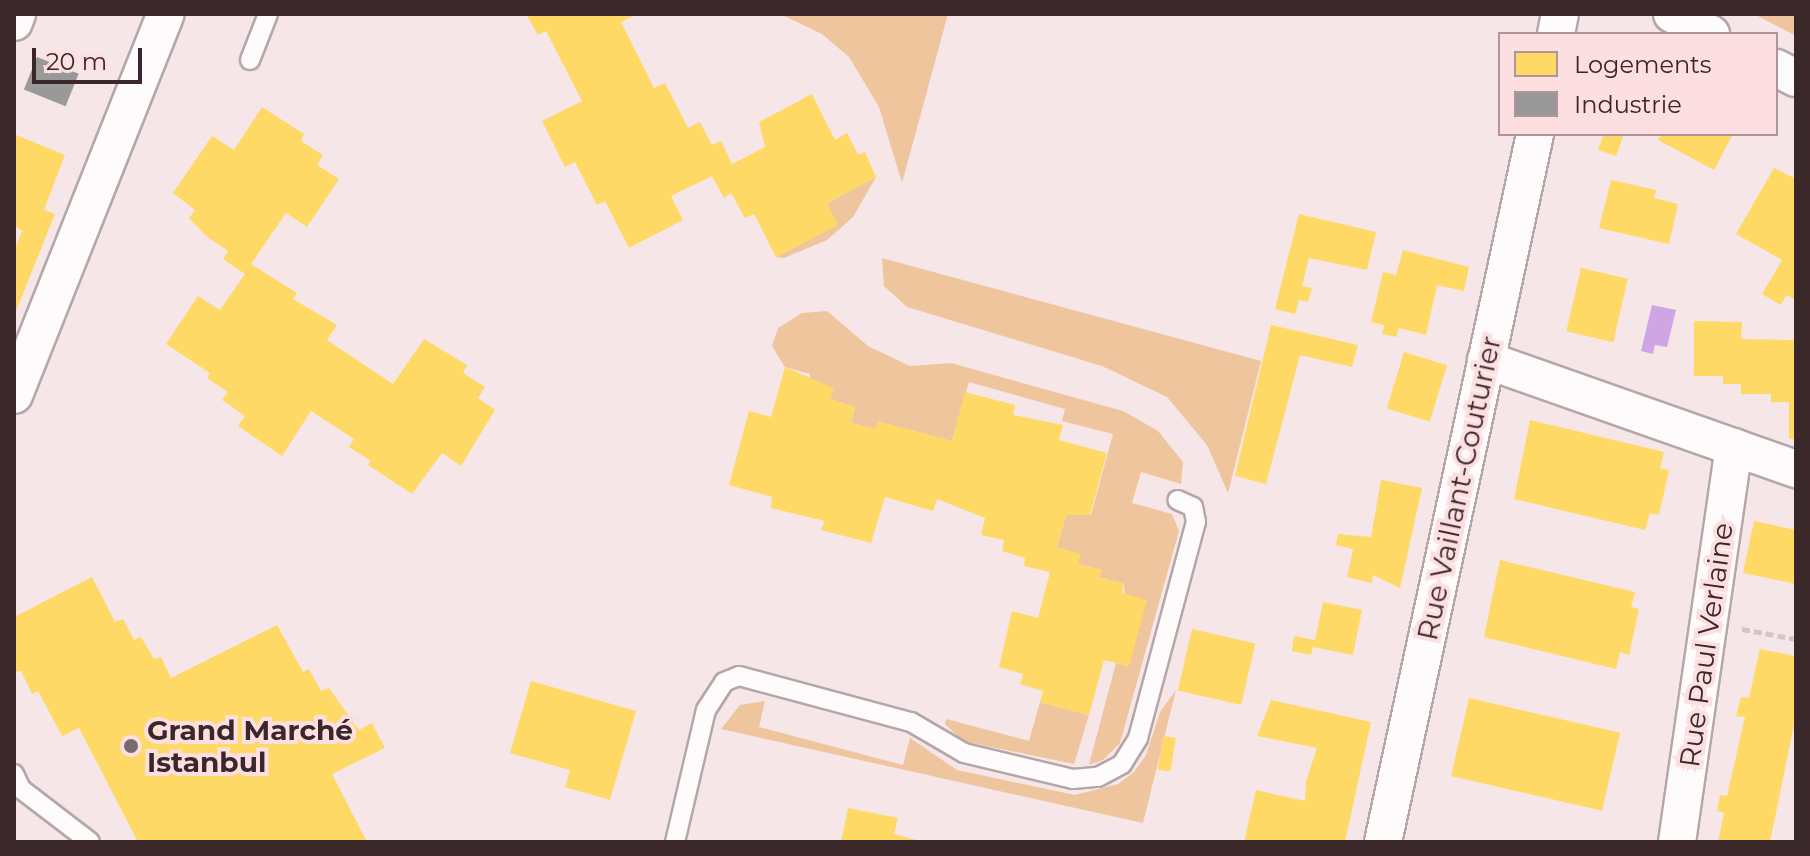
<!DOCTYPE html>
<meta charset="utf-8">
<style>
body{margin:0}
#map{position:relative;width:1810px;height:856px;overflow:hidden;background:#f6e6e8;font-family:Montserrat,sans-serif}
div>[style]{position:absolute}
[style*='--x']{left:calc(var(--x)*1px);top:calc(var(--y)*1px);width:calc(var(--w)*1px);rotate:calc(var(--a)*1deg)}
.green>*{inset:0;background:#eec59d}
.water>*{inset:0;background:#cfa5e4}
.homes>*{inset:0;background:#ffd966;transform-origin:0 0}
.industry>*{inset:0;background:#999;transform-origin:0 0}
.path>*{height:5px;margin-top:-2.5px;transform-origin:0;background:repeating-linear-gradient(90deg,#cfc7c8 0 8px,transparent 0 12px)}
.roads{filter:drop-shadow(2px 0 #b5a6a8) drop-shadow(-2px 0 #b5a6a8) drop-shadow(0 2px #b5a6a8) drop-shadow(0 -2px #b5a6a8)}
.service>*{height:18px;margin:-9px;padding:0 9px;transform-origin:9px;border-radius:9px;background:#fefbfc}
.minor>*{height:36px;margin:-18px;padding:0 18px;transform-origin:18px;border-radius:18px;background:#fefbfc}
.dots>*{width:22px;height:22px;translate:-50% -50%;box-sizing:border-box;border:4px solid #fddfe2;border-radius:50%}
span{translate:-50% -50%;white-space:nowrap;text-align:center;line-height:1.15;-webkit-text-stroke:8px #fddfe2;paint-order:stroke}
.street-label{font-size:28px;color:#392729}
.poi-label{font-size:28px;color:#392729;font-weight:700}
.left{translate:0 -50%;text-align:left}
.frame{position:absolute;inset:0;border:16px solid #392729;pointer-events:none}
.legend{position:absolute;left:1498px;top:32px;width:280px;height:104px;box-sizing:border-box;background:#fddfe2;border:2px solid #af9598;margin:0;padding:10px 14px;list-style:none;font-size:24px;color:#392729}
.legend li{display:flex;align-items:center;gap:16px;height:40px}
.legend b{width:40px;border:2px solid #af9598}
.scale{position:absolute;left:32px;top:48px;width:110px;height:36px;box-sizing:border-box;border:4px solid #392729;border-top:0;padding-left:10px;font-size:24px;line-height:28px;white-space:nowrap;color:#392729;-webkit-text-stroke:6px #fddfe2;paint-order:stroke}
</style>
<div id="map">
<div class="green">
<i style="clip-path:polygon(780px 14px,948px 14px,902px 183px,879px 107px,849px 57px,822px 34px)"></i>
<i style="clip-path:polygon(1754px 14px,1796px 14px,1796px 36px)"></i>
<i style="clip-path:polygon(876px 177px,853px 217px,827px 240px,784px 258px,776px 257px,837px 225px,827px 203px)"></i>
<i style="clip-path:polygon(882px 258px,1261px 361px,1228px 493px,1207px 445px,1167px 397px,1102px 366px,907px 307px,884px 286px)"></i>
<i style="clip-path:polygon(827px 311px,868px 346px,910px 366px,951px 363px,1123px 411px,1158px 431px,1183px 462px,1181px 484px,1141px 472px,1132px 503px,1172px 514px,1179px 531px,1120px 743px,1103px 760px,1089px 765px,1116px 663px,1129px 666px,1124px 584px,1099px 577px,1101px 570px,1078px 564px,1057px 547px,1066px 515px,1091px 515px,1113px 434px,1062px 421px,1065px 409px,969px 382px,952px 441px,878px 422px,876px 429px,851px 423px,855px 407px,830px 399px,833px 388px,809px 381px,810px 374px,785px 367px,772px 346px,778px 328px,802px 313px)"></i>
<i style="clip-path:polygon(1176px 690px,1143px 823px,721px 729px,740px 705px,765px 701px,759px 727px,903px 765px,910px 738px,957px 770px,1075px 795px,1118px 784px,1134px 772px,1146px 755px,1160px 712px)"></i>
<i style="clip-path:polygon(1040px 702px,1089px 715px,1074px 764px,962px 741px,945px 724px,946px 719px,1029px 741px)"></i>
</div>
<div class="water">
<i style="clip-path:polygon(1652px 305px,1676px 310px,1667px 347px,1655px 345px,1653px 354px,1641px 351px)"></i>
</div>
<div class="homes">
<i style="clip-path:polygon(526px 14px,637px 14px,621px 22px,654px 88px,665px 83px,688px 128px,700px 122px,712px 145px,721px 141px,732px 164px,765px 147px,759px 122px,812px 94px,835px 140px,847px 133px,858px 155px,865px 152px,876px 177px,827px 203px,838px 225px,776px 257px,754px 214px,745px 218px,731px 193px,724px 198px,712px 176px,671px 196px,683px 220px,629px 248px,605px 201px,597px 205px,575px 162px,565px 167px,542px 121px,582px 101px,546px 31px,538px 35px)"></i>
<i style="clip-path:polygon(262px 107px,304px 134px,301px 141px,323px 155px,317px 165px,339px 179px,307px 227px,286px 213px,251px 264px,297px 293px,293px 299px,337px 325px,327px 340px,393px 384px,424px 339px,467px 365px,463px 373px,485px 387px,478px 398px,495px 410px,461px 466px,442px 453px,412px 494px,368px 465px,371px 461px,349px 447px,354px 439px,311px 411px,282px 456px,238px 426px,245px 416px,222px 400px,228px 392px,207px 378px,210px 373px,166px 344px,198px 296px,220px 310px,245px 274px,223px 259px,228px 251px,206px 236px,189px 218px,195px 210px,173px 193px,212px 136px,234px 150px)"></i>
<i style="clip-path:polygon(14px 134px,65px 155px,44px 210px,55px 214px,14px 316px,14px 252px,22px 231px,14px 225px)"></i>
<i style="clip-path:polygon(1604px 134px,1624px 134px,1616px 156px,1598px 150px)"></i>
<i style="clip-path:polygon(1662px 134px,1733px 134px,1714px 170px,1658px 140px)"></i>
<i style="clip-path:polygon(1774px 168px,1796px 179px,1796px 300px,1786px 295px,1781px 305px,1762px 294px,1782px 260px,1736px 234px)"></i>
<i style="clip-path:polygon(1611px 180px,1656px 190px,1654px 198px,1678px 204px,1669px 244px,1599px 228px)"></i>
<i style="clip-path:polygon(1299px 214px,1376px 232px,1367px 270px,1309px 258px,1302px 286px,1312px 288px,1308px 302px,1299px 300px,1295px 314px,1275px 309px)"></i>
<i style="clip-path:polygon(1403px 250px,1469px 267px,1464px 291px,1437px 285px,1426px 335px,1399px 328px,1396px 337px,1382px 334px,1384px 325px,1371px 322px,1383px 272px,1396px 275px)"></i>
<i style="left:1581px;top:268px;width:48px;height:65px;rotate:13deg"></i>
<i style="clip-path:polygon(1694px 321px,1742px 322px,1741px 339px,1796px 340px,1796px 440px,1789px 438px,1789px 402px,1771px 402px,1771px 394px,1741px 394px,1741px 384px,1723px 384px,1723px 376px,1694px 376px)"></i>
<i style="clip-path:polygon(1271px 325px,1358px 345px,1352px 367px,1300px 355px,1266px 484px,1235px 476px)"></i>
<i style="left:1404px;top:352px;width:45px;height:59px;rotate:17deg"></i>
<i style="clip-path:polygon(785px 367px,834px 388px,830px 399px,855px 407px,851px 423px,876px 429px,878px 421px,952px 441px,965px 392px,1015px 405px,1013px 415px,1063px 425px,1059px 440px,1107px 453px,1090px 515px,1066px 515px,1057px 547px,1081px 554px,1078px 564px,1102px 570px,1099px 577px,1124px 584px,1122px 593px,1147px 600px,1129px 666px,1104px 660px,1089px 715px,1040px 702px,1043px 691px,1020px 684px,1023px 674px,999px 667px,1012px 611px,1038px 618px,1050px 572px,1024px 566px,1025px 558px,1002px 551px,1004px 540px,981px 535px,985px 518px,937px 499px,933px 511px,885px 497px,871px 543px,821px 530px,825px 521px,771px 508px,772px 497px,729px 485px,749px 411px,771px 417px)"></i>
<i style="clip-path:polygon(1530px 420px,1664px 452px,1660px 468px,1669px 470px,1659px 515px,1650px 513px,1645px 530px,1514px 499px)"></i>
<i style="clip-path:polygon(1381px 480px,1422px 488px,1400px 588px,1373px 575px,1372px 583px,1347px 577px,1353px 549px,1336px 545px,1338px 534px,1371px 537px)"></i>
<i style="clip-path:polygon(1754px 521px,1796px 530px,1796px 584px,1743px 573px)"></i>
<i style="clip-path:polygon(1500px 560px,1635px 592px,1631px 607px,1639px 609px,1629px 655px,1620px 652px,1616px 669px,1484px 637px)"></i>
<i style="clip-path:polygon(92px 577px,115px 622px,123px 619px,134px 640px,141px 637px,154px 659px,161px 657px,171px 678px,277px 625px,303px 672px,309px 669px,321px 691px,329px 688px,359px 730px,372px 723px,385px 748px,332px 774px,367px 842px,138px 842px,79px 728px,62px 736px,38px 691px,32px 694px,21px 671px,14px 672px,14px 617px)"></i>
<i style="clip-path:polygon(1323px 602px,1362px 610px,1353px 655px,1313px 647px,1311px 655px,1292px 651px,1294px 636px,1315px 640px)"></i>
<i style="left:1192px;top:629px;width:65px;height:63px;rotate:13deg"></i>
<i style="clip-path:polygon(1760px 649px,1796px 656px,1796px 715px,1770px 842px,1718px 842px,1724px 813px,1717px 811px,1720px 795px,1727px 796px,1745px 717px,1736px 716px,1741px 697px,1749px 698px)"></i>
<i style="clip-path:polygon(531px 681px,636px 711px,610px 800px,565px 787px,570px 770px,510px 753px)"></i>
<i style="left:1469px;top:698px;width:155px;height:80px;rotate:13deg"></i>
<i style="clip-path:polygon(1271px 700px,1371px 722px,1345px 842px,1244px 842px,1256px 790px,1305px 801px,1306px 781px,1317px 748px,1257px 736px)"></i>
<i style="left:1163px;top:736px;width:13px;height:34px;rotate:9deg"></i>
<i style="clip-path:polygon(848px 808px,898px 818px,894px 834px,924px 842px,841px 842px)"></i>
</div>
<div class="industry">
<i style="left:37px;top:57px;width:45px;height:35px;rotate:22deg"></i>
</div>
<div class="path">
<i style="--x:1742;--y:629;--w:55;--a:10.5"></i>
</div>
<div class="roads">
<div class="service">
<i style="--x:250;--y:60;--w:49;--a:-68.6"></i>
<i style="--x:14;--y:774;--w:17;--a:65"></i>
<i style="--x:21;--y:789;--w:87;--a:37.5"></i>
<i style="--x:675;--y:842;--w:136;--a:-76.8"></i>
<i style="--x:706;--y:710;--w:33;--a:-57"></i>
<i style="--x:724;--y:682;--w:16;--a:-22"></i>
<i style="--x:739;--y:676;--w:178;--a:15"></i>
<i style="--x:911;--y:722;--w:61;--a:30.3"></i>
<i style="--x:964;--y:753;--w:112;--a:13.4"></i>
<i style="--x:1073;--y:779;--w:25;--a:-5"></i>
<i style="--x:1098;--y:777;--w:27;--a:-28"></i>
<i style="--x:1122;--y:764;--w:31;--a:-58"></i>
<i style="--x:1138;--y:738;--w:224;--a:-75"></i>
<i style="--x:1196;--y:522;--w:15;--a:-101"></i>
<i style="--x:1193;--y:507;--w:17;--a:-156"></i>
</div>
<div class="minor">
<i style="--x:1672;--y:14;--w:44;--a:27.1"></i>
<i style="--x:14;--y:22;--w:9;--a:-69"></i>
<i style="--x:1556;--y:34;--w:20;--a:-79"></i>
<i style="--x:1776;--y:68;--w:22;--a:27"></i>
<i style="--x:1486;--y:360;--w:329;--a:19.4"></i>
<i style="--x:14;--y:395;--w:410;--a:-68.3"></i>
<i style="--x:1383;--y:842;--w:724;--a:-77.88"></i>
<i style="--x:1677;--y:842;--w:399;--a:-81.8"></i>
</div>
</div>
<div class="dots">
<i style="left:131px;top:746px;background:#7b6a6c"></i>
</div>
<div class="street-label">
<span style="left:1459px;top:488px;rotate:-78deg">Rue Vaillant-Couturier</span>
<span style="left:1706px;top:645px;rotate:-82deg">Rue Paul Verlaine</span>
</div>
<div class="poi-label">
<span class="left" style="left:147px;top:746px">Grand Marché<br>Istanbul</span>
</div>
<div class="frame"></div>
<ul class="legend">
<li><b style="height:22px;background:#ffd966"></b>Logements</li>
<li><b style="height:22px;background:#999"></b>Industrie</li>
</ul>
<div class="scale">20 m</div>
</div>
